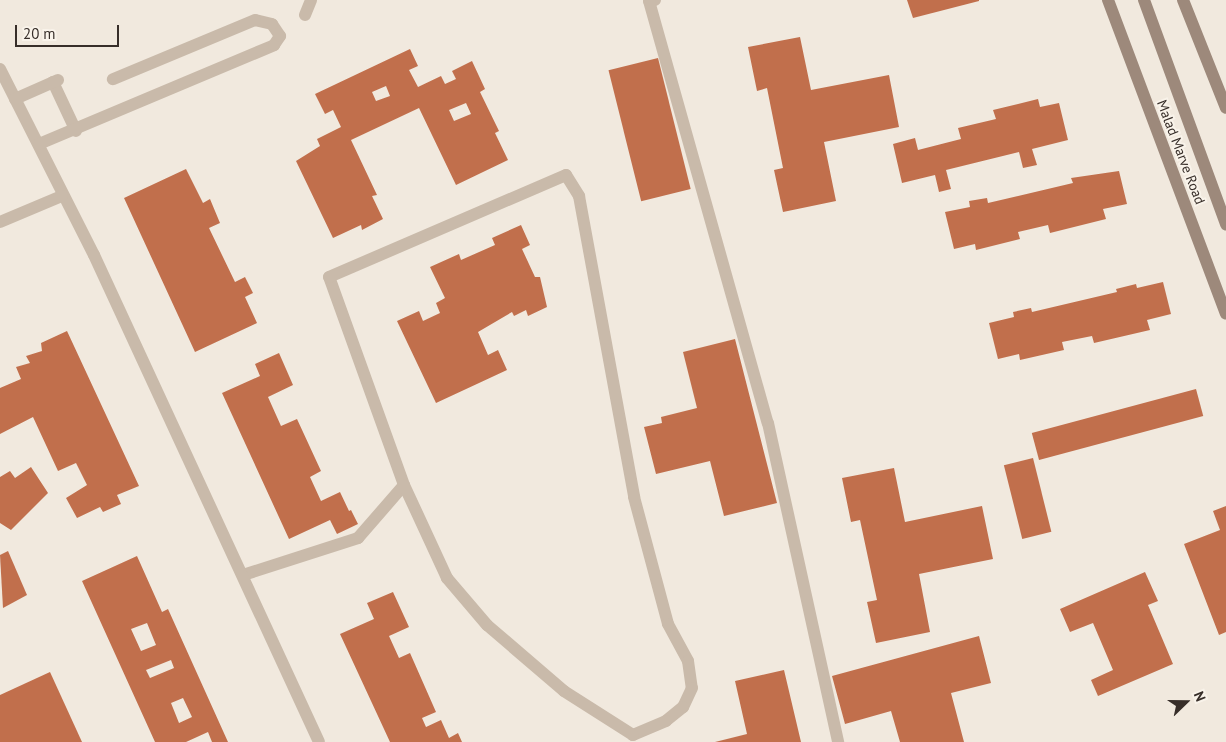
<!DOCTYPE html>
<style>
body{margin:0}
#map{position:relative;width:1226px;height:742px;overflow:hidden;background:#f1e9de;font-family:"PT Sans",sans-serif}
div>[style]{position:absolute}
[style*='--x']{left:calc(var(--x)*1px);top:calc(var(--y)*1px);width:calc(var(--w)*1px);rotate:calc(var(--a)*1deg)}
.building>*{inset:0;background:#c16f4c;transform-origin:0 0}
.service>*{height:12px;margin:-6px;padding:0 6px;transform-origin:6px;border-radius:6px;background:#c9baaa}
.minor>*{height:12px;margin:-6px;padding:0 6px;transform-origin:6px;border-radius:6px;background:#c9baaa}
.secondary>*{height:12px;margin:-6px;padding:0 6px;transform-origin:6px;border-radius:6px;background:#9d897b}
span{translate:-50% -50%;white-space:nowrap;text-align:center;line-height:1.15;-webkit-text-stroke:4px #f9f3ea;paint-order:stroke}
.street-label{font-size:14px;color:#372e29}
.north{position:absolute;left:1161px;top:677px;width:50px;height:50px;-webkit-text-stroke:4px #f9f3ea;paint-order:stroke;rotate:68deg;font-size:14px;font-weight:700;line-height:20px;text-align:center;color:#372e29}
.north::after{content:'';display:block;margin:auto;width:18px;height:22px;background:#372e29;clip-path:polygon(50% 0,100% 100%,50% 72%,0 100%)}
.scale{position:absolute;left:15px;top:25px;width:104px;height:22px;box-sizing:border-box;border:2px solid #372e29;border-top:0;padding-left:6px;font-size:15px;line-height:18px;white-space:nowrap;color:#372e29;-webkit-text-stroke:4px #f9f3ea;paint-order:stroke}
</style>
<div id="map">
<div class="building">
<i style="clip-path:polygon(907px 0,979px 0,979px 1px,913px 18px)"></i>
<i style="clip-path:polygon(800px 37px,811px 90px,889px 75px,899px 127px,824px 142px,836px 201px,783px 212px,774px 170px,783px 168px,767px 88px,757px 91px,748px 47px)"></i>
<i style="clip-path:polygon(evenodd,410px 49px,418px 66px,409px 70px,418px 87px,441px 76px,445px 84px,456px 79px,452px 71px,472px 61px,485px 89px,480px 92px,499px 131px,495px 133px,508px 160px,456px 185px,419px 108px,351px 140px,377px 195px,372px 196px,383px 219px,362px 230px,361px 225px,333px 238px,296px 161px,320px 146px,317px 139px,341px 127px,333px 110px,325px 114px,315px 94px,410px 49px,386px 86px,390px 96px,376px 101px,372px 92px,386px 86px,410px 49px,466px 103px,471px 114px,454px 121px,449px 110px,466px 103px)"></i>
<i style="left:658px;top:58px;width:135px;height:51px;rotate:76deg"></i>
<i style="clip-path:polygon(1038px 99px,1040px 107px,1059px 103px,1068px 140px,1032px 149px,1037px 165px,1023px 168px,1019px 152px,946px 170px,951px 189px,939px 192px,935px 175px,902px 183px,893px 144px,915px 138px,918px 150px,961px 139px,958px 128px,996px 119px,993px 110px)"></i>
<i style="clip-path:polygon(186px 169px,203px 203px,210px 199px,220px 223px,209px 228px,235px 282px,245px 277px,253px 293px,245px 297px,257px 323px,195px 352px,124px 198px)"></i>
<i style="clip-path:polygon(1119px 171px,1127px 204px,1103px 209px,1106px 219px,1050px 233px,1048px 225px,1018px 232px,1020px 239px,976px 250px,975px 244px,954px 249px,945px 212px,970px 207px,969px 201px,987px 198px,988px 203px,1073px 183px,1071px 178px)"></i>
<i style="clip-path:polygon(521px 225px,530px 245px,522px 249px,535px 277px,540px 277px,547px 307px,528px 316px,526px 310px,514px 316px,512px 312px,478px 332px,488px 355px,498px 350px,507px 370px,436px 403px,397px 321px,419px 311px,423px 321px,440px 313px,436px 303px,445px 298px,430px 267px,459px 254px,461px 260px,495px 245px,492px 238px)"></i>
<i style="clip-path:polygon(1163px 282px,1171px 314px,1147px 320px,1150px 330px,1094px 343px,1092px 336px,1062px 342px,1064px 350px,1020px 360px,1019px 354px,998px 359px,989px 323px,1014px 317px,1013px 312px,1031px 308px,1032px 312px,1117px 292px,1116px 289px,1136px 284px,1137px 288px)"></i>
<i style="clip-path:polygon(67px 331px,139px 486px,117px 495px,121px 504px,103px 512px,100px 507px,77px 518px,66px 498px,87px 485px,76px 463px,58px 471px,33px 417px,0 434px,0 388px,21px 379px,16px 367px,30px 363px,26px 356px,42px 351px,41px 343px)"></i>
<i style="clip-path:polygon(735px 339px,777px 503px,724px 516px,710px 461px,656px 474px,644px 427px,662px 423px,661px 417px,697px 408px,683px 352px)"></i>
<i style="clip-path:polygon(279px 353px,293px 385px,268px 397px,281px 426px,297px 419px,321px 471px,310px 477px,321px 501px,340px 492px,349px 511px,351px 510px,358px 524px,337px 534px,330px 520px,289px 539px,222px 393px,260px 376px,255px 364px)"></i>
<i style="left:1196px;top:389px;width:28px;height:170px;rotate:75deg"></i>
<i style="left:1033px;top:458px;width:76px;height:30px;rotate:76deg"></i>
<i style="clip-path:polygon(31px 467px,48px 493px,11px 530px,0 523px,0 477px,10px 471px,15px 478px)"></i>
<i style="clip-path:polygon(894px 468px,905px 522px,982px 506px,993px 559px,919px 574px,930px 632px,876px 643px,867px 602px,877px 600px,860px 520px,851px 522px,842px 478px)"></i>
<i style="clip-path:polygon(1226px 506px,1226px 632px,1219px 635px,1184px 544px,1220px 530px,1213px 511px)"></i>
<i style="clip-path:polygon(8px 551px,27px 595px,3px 608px,0 555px)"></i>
<i style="clip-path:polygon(evenodd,137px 556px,162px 612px,168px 609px,228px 742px,212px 742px,208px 732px,186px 742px,155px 742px,82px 581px,137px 556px,147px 623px,156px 645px,141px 651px,131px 629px,147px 623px,137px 556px,171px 660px,174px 668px,150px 678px,146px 670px,171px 660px,137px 556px,183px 698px,192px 717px,179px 723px,171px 703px,183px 698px)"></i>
<i style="clip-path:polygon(1145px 572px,1158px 601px,1148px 605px,1173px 664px,1098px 696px,1091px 680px,1113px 670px,1093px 623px,1070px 632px,1060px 609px)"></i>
<i style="clip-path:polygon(393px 592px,409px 627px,389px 636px,399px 658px,410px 653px,436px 712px,422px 718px,426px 727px,441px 720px,449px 738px,458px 733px,462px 742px,390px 742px,340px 634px,374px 619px,367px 603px)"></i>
<i style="clip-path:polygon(979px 636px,991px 683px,951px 693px,964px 742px,900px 742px,891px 711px,845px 724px,832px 676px)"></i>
<i style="clip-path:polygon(784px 670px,801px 742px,715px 742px,747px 734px,735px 681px)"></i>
<i style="clip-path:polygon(50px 672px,82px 742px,0 742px,0 695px)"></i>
</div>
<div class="service">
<i style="--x:243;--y:575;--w:121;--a:-17.8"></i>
<i style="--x:358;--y:538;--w:70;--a:-49"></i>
<i style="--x:404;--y:485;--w:221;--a:-109.8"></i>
<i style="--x:329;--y:277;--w:258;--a:-23.3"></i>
<i style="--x:566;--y:175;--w:25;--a:58"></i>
<i style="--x:579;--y:196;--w:306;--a:79.6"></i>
<i style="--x:634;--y:497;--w:131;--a:75"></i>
<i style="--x:668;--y:624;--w:42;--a:61.6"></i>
<i style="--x:688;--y:661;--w:27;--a:82"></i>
<i style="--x:692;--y:688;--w:21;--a:115"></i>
<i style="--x:683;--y:707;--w:22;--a:141"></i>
<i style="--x:666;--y:721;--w:36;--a:157"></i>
<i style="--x:633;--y:735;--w:82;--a:-147.5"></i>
<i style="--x:564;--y:691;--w:101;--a:-139.4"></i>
<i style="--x:487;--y:625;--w:62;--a:-130.4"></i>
<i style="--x:447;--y:578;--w:102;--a:-114.8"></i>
</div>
<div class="minor">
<i style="--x:655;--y:0;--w:6;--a:171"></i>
<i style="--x:649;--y:1;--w:438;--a:74.3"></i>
<i style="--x:768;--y:423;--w:327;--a:77.6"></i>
<i style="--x:305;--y:15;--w:16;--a:-68"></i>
<i style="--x:0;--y:69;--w:208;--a:63.2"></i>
<i style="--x:94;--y:255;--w:536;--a:65.2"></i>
<i style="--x:53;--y:82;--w:54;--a:64.9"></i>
<i style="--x:15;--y:99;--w:47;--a:-23.8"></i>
<i style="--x:39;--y:144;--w:255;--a:-22.8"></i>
<i style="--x:274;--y:45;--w:11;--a:-56"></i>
<i style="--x:280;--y:36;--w:14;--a:-124"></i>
<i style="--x:272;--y:24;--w:17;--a:-167"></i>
<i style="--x:255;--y:20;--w:154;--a:157.4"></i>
<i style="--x:0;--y:222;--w:67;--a:-22.8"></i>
</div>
<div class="secondary">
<i style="--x:1108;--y:0;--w:335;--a:69.4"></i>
<i style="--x:1144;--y:0;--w:239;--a:69.9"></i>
<i style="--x:1183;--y:0;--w:116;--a:68.3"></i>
</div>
<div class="street-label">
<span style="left:1181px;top:152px;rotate:69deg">Malad Marve Road</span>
</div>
<div class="north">N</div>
<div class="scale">20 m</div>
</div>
